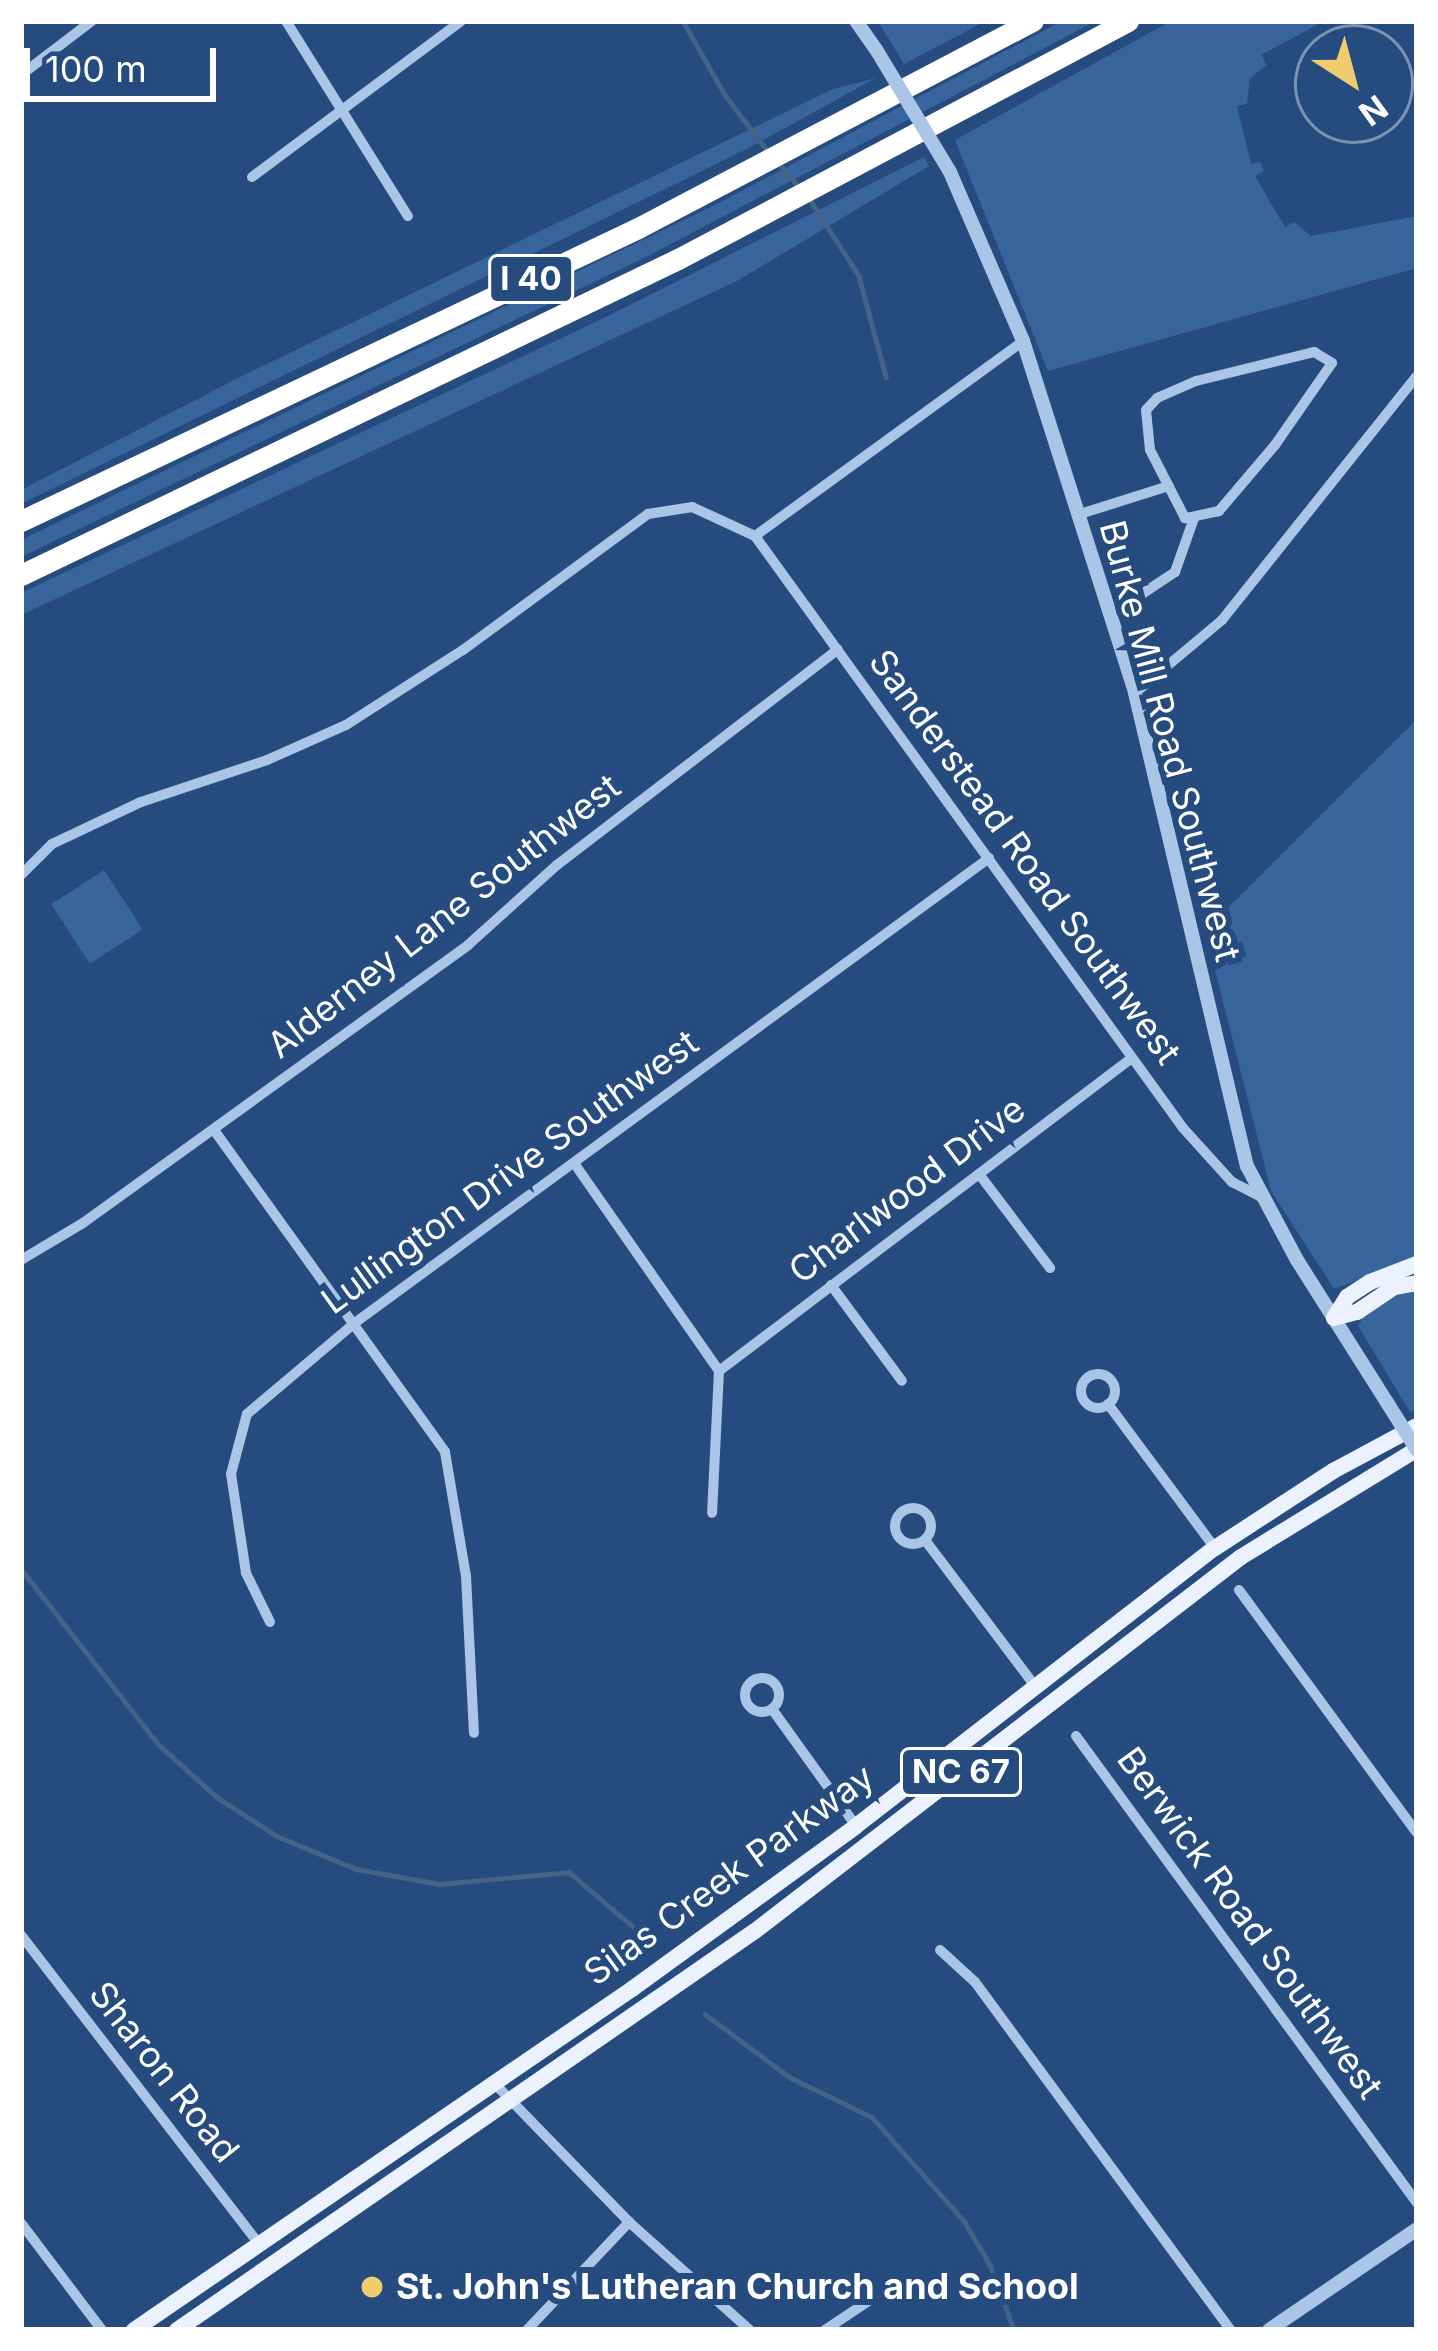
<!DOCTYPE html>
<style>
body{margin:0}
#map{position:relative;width:1438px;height:2351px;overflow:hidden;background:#254b7f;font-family:Inter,sans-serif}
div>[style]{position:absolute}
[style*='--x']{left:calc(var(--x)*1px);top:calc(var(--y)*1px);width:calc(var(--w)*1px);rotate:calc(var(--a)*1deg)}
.green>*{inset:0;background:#39659d;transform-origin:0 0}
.stream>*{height:4.5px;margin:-2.25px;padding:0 2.25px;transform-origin:2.25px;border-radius:2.25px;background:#456287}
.minor>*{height:10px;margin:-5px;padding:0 5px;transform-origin:5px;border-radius:5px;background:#abc5e6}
.minor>.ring{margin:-5px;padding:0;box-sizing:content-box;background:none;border:10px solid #abc5e6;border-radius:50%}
.tertiary>*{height:14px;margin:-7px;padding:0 7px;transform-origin:7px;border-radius:7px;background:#abc5e6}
.primary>*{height:16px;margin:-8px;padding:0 8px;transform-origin:8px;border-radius:8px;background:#ecf2fd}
.motorway>*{height:21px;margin:-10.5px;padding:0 10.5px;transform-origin:10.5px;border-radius:10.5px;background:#fff}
.tertiary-bridge>*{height:14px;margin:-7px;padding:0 7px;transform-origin:7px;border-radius:7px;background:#abc5e6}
.dots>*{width:33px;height:33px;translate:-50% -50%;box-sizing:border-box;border:6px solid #254b7f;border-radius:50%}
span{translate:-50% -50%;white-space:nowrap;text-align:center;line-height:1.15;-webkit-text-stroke:12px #254b7f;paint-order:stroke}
.shield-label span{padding:3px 9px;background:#254b7f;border:3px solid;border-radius:9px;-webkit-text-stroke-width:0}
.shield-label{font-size:33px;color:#fff;font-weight:700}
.street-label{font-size:36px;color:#fff}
.poi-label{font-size:36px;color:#fff;font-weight:700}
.left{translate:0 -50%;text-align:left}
.frame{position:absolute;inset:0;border:24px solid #fff;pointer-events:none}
.north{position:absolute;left:1294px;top:24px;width:120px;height:120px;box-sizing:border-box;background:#254b7f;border:3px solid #7c93b2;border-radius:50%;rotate:144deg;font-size:33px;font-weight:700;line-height:48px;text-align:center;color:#fff}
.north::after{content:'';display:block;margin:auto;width:42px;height:54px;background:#f0cc6f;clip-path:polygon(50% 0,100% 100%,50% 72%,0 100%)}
.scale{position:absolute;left:24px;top:48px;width:192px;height:54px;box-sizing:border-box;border:6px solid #fff;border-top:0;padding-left:15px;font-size:36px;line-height:42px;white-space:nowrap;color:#fff;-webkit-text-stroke:9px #254b7f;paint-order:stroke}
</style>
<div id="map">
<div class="green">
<i style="clip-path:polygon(878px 21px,986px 21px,904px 64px)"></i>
<i style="clip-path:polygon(1062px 21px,1096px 21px,646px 257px,21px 557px,21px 540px,717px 204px)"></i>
<i style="clip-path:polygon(1171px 21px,1324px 21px,1261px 55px,1267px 65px,1250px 78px,1247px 104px,1237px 106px,1251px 164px,1260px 162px,1264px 171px,1255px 176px,1285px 227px,1294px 222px,1311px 236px,1417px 216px,1417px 268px,1048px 371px,955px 140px)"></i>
<i style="clip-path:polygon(876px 78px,749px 148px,21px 504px,21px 490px,240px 377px,833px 89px)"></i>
<i style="clip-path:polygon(924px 157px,929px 166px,737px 281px,21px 615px,21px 593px,606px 317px)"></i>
<i style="clip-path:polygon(1417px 719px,1417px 1259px,1334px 1289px,1271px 1191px,1205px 931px)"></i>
<i style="left:104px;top:870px;width:71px;height:63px;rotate:57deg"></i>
<i style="clip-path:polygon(1417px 1290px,1417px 1409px,1410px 1412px,1358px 1326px,1366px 1312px,1392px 1296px)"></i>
</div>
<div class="stream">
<i style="--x:683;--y:21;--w:85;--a:60.4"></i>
<i style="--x:725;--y:95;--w:74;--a:52.7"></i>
<i style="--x:778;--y:162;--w:30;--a:50"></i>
<i style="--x:809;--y:198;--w:93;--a:57.3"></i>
<i style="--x:859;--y:276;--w:105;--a:75"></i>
<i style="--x:21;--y:1569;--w:222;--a:51.9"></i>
<i style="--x:158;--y:1744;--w:81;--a:42"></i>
<i style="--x:218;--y:1798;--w:70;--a:32.8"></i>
<i style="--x:277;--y:1836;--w:86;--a:22.7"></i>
<i style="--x:356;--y:1869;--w:85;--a:10.1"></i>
<i style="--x:440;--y:1884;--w:130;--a:-5.3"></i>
<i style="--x:569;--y:1872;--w:105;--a:40.4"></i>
<i style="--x:705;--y:2014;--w:107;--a:36.7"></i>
<i style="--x:791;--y:2078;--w:90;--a:25.7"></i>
<i style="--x:872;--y:2117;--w:140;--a:48.5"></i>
<i style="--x:965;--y:2222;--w:52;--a:60"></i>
<i style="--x:991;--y:2267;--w:67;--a:69.9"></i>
</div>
<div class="minor">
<i style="--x:286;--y:21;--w:230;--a:58"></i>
<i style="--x:21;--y:75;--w:89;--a:-37.3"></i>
<i style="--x:252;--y:177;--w:261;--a:-36.7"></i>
<i style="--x:1314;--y:352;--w:21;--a:31"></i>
<i style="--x:1332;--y:363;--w:100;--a:124.8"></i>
<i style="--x:1275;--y:445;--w:87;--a:130.3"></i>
<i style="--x:1219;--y:511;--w:35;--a:168"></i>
<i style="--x:1185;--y:518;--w:76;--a:-117.2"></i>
<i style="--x:1150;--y:450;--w:40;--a:-95.7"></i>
<i style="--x:1146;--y:410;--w:16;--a:-47"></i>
<i style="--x:1157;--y:398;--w:43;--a:-23.6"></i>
<i style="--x:1196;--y:381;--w:122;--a:-13.8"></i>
<i style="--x:1080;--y:514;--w:93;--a:-17.5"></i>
<i style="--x:755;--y:536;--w:731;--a:54.13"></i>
<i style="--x:1183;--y:1128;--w:73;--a:47.8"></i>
<i style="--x:1232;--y:1182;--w:33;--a:27"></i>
<i style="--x:1127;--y:604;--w:58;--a:-33.7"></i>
<i style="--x:1175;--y:572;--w:57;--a:-70.6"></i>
<i style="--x:1135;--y:693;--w:114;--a:-40"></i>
<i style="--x:1222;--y:620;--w:312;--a:-51.4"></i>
<i style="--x:21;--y:875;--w:44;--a:-45"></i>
<i style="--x:52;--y:844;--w:98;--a:-25.3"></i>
<i style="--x:141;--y:802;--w:133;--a:-18.4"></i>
<i style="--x:267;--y:760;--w:86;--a:-23.9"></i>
<i style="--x:346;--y:725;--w:139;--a:-32.7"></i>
<i style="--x:463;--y:650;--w:230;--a:-36.3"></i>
<i style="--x:648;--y:514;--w:45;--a:-9"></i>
<i style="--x:692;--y:507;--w:69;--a:24.7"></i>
<i style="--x:755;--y:536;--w:331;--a:-36"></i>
<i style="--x:214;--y:1130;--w:396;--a:54.3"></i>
<i style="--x:445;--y:1452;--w:126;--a:80.4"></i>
<i style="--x:466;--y:1576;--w:157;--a:87.1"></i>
<i style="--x:574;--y:1163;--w:254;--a:55.1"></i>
<i style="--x:719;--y:1371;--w:142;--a:92.8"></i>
<i style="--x:979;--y:1174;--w:118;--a:52.9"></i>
<i style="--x:21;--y:1260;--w:72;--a:-30.8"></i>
<i style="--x:83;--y:1223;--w:475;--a:-35.8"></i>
<i style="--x:468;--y:945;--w:120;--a:-42"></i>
<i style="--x:557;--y:865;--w:354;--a:-37.5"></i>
<i style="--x:831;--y:1285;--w:119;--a:53.5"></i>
<i style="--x:719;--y:1371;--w:518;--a:-37.16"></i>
<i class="ring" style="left:1081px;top:1374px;width:24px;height:24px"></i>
<i style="--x:1108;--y:1404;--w:179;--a:53.4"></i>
<i class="ring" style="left:895px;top:1508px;width:26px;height:26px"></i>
<i style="--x:925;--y:1540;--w:183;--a:53"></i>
<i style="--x:1239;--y:1590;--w:301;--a:53.8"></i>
<i style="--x:270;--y:1622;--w:55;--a:-116.1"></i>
<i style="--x:246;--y:1573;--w:100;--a:-98.6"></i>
<i style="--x:231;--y:1474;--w:62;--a:-75.1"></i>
<i style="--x:247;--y:1414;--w:143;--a:-40.2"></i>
<i style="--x:356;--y:1322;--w:785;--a:-36.24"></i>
<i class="ring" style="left:745px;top:1678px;width:24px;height:24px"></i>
<i style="--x:772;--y:1709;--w:144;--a:54.3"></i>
<i style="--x:1076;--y:1736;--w:578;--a:53.86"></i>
<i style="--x:21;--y:1935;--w:391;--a:52.4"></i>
<i style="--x:940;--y:1950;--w:47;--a:42.4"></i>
<i style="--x:975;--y:1982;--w:432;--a:53.7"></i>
<i style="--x:495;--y:2084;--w:192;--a:45.8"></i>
<i style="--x:629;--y:2222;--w:162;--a:41.8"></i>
<i style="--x:21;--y:2223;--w:134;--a:52.9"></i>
<i style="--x:527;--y:2330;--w:149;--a:-46.6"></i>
<i style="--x:825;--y:2330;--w:58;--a:-33.7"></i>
</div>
<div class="tertiary">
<i style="--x:856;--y:21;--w:37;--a:55"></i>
<i style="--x:950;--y:172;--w:184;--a:66.6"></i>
<i style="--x:1023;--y:341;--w:369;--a:72.3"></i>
<i style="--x:1135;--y:693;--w:486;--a:76.7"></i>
<i style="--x:1247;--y:1166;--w:106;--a:62"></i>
<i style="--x:1297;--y:1260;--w:170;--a:57.7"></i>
<i style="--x:1269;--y:2330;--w:179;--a:-34.3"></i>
</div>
<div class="primary">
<i style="--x:1334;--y:1318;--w:25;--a:-58"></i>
<i style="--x:1347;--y:1297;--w:27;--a:-33"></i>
<i style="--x:1370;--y:1282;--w:50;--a:-21"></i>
<i style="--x:1334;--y:1318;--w:24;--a:-15"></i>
<i style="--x:1357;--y:1312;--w:45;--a:-34"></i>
<i style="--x:1394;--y:1287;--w:23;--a:-10"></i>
<i style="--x:134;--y:2330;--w:604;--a:-34.4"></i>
<i style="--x:632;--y:1989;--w:277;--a:-36"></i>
<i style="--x:856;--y:1826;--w:454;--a:-37.8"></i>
<i style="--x:1215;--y:1548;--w:141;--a:-33.1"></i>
<i style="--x:1333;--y:1471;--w:95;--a:-28.2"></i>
<i style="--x:177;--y:2330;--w:702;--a:-34.62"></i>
<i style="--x:755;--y:1931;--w:613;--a:-37.58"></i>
<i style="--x:1241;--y:1557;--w:206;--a:-31.5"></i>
</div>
<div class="motorway">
<i style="--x:21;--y:521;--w:683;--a:-25.4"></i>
<i style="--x:638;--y:228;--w:446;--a:-27.7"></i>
<i style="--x:21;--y:575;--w:729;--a:-25.69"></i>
<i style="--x:678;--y:259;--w:509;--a:-27.87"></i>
</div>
<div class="tertiary-bridge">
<i style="--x:877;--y:51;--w:141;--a:58.9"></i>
<i style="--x:1388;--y:1404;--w:54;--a:57.8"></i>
</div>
<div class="dots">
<i style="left:372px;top:2287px;background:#f0cc6f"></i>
</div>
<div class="shield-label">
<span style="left:531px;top:279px">I 40</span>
<span style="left:961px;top:1772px">NC 67</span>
</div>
<div class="street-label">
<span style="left:1170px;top:741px;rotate:75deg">Burke Mill Road Southwest</span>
<span style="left:1025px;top:857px;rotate:54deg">Sanderstead Road Southwest</span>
<span style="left:444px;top:916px;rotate:-38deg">Alderney Lane Southwest</span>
<span style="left:510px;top:1172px;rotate:-36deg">Lullington Drive Southwest</span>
<span style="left:907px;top:1190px;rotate:-37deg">Charlwood Drive</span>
<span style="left:729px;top:1875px;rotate:-36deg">Silas Creek Parkway</span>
<span style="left:1250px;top:1923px;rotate:54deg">Berwick Road Southwest</span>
<span style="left:164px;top:2072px;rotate:52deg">Sharon Road</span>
</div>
<div class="poi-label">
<span class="left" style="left:396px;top:2287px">St. John's Lutheran Church and School</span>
</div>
<div class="frame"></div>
<div class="north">N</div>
<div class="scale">100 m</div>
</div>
